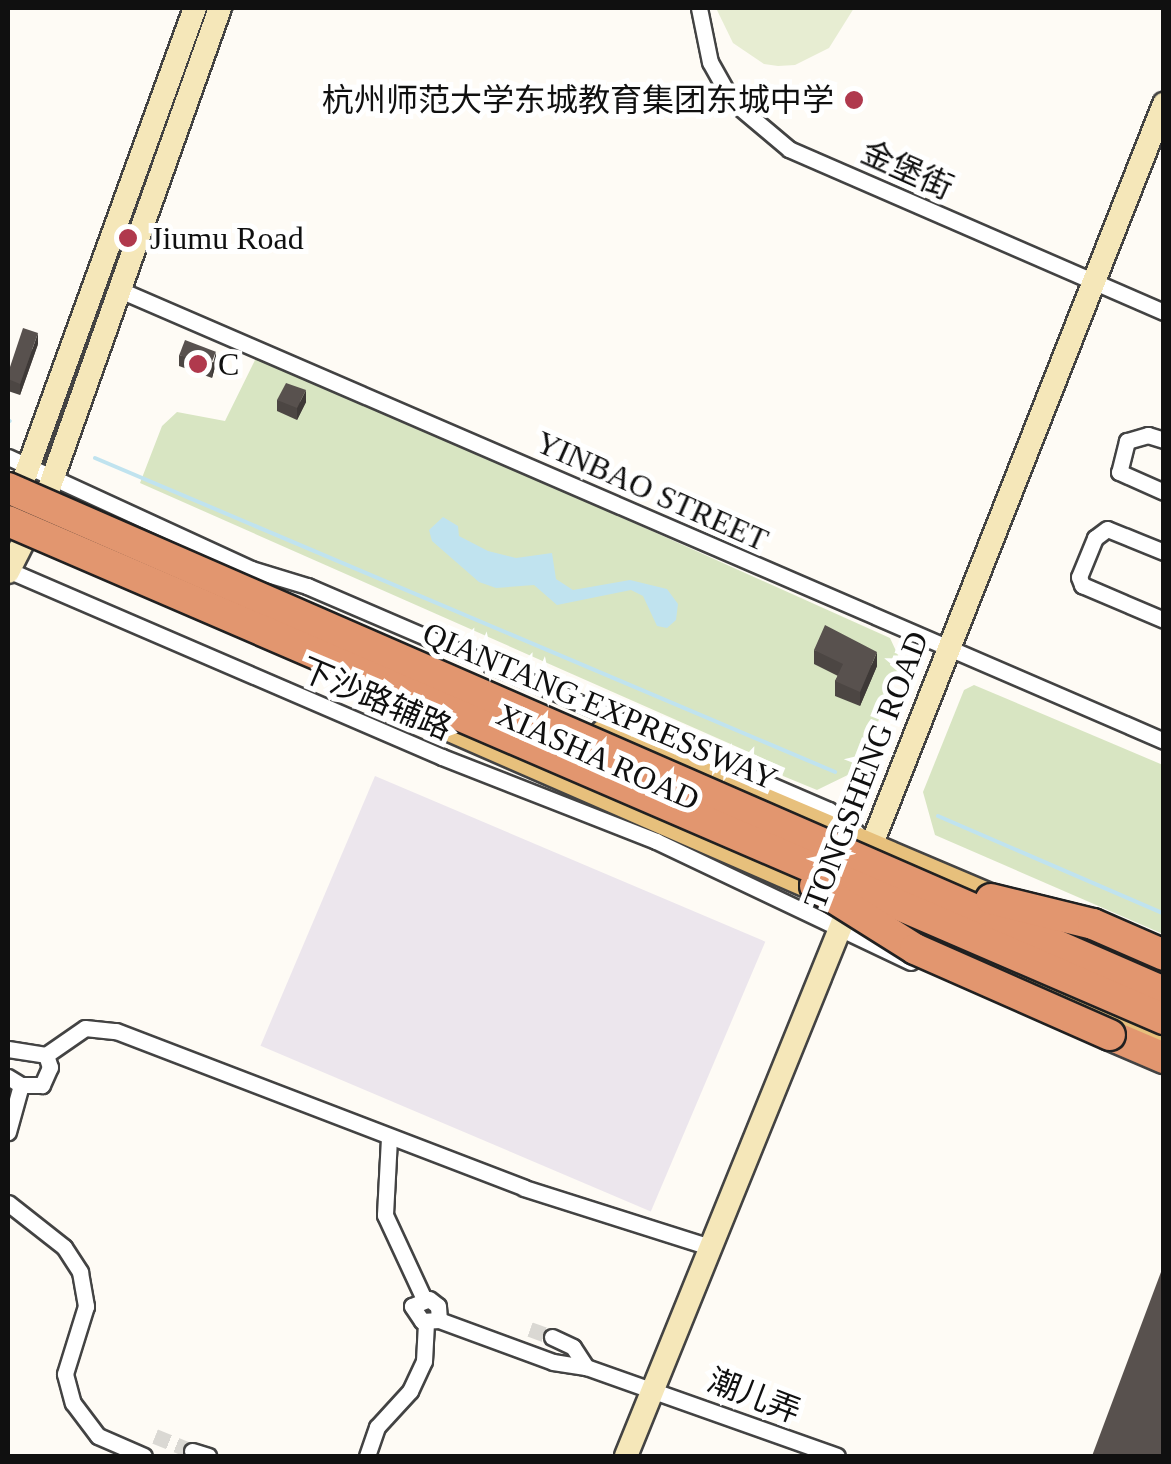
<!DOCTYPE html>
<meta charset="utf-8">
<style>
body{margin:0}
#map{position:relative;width:1171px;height:1464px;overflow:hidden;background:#fefbf5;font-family:"Times New Roman","Noto Sans SC",serif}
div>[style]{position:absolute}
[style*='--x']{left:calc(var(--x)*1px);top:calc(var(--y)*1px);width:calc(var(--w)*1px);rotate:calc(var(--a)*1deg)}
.industrial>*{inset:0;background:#ece6ed;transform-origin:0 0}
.green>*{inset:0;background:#d8e5c2}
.pitch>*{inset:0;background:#e7edd2}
.water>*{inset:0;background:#c0e3ef}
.stream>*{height:4px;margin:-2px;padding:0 2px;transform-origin:2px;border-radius:2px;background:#c0e3ef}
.street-tunnel>*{height:15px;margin-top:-7.5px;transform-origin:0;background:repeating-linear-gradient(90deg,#dad8d3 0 15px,transparent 0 23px)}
.roads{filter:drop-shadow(2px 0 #434343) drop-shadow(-2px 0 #434343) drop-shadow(0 2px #434343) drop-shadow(0 -2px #434343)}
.street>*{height:15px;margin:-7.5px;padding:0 7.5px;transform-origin:7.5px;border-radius:7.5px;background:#fff}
.secondary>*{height:22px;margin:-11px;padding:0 11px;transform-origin:11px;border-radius:11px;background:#f5e7b9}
.primary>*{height:25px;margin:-12.5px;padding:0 12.5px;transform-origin:12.5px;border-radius:12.5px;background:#e7c07c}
.highway>*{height:30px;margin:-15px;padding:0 15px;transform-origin:15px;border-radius:15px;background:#e2966f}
.bridges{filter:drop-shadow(2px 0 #212121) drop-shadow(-2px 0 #212121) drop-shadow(0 2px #212121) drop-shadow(0 -2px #212121)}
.highway-bridge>*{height:30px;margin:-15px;padding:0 15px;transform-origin:15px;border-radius:15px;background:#e2966f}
.wall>*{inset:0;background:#4c4643}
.shaded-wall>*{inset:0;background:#3e3937}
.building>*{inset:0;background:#58514e;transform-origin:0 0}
.dots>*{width:28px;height:28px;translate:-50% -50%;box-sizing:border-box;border:5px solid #fff;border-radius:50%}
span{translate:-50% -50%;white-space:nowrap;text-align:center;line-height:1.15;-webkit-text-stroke:10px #fff;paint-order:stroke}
.poi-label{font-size:32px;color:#101010}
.right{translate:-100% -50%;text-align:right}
.left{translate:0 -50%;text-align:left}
.street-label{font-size:32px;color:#101010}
.frame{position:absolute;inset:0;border:10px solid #101010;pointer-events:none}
</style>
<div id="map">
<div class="industrial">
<i style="left:375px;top:776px;width:424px;height:293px;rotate:23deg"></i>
</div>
<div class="green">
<i style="clip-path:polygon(258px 354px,890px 638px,902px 664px,858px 770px,817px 790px,783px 776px,778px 765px,140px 483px,162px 426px,177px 412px,225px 421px)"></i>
<i style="clip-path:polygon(974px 685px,1163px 765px,1163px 934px,935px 835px,923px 792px,964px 690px)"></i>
</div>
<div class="pitch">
<i style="clip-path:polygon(716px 8px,854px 8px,829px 48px,795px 65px,778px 66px,764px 64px,733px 43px)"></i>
</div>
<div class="water">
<i style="clip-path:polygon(443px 517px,458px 526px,459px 536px,488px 551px,516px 558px,552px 553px,556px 579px,573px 590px,630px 580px,667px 589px,678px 604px,676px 620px,667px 628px,657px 626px,643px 596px,631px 590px,557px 605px,534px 585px,496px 588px,479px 582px,432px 541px,429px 530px)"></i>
</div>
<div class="stream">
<i style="--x:8;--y:420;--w:2;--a:27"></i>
<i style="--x:95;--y:458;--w:804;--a:22.99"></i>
<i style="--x:938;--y:816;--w:246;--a:23.4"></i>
</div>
<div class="street-tunnel">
<i style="--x:530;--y:1329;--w:23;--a:20"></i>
<i style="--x:155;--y:1436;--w:40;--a:22"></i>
</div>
<div class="roads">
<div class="street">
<i style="--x:699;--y:8;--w:55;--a:78.5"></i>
<i style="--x:710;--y:62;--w:45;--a:60.6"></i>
<i style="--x:732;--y:101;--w:75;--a:40.1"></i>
<i style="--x:789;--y:149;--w:409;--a:23.5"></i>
<i style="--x:120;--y:290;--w:1137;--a:23.36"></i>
<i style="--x:1164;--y:440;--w:17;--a:-163"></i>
<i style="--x:1148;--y:435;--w:22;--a:164"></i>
<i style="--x:1127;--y:441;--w:32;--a:104"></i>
<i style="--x:1119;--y:472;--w:49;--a:24"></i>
<i style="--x:8;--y:457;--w:268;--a:24.7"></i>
<i style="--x:251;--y:569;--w:59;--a:16.9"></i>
<i style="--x:307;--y:586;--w:568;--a:23.23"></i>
<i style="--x:829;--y:810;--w:35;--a:39"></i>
<i style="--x:1164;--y:552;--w:61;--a:-158"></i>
<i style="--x:1107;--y:529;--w:15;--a:143"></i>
<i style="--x:1095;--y:538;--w:42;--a:112.3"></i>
<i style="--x:1079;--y:577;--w:9;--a:69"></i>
<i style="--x:1082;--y:585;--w:89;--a:23.1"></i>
<i style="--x:8;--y:570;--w:473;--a:23.3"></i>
<i style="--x:442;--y:757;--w:230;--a:21.4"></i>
<i style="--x:656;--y:841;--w:282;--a:25.4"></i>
<i style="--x:8;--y:1049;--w:38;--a:9"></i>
<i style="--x:46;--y:1055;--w:13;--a:72"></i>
<i style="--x:50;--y:1067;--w:20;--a:114"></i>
<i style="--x:42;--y:1085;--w:21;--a:180"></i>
<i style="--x:46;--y:1055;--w:47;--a:-34.7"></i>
<i style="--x:85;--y:1028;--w:31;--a:6"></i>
<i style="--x:116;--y:1031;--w:437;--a:21"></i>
<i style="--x:524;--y:1188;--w:195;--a:17.6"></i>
<i style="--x:8;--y:1077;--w:15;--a:32"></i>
<i style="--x:21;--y:1085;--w:49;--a:105.5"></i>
<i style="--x:389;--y:1138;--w:77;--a:93"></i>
<i style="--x:385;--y:1215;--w:93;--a:65.1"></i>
<i style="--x:8;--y:1203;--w:71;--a:38.2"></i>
<i style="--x:64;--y:1247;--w:30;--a:57"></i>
<i style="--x:80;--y:1272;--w:35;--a:80"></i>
<i style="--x:86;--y:1306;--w:71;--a:107.2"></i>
<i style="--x:65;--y:1374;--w:30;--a:75"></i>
<i style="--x:73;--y:1403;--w:41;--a:52.9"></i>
<i style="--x:98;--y:1436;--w:50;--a:23.5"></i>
<i style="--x:439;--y:1320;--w:17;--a:177"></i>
<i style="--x:422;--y:1321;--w:18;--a:-124"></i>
<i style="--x:412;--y:1306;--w:18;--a:-22"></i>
<i style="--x:429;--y:1299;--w:11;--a:38"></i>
<i style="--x:438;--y:1306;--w:14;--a:86"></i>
<i style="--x:439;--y:1320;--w:121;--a:20.2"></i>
<i style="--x:553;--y:1362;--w:33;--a:9"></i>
<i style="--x:552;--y:1337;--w:23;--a:25"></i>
<i style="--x:573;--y:1347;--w:24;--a:57"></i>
<i style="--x:586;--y:1367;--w:266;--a:19.5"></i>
<i style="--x:192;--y:1451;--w:17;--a:17"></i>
<i style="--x:367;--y:1456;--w:31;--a:-71"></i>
<i style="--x:377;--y:1427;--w:49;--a:-47.5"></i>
<i style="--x:410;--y:1391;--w:33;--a:-65"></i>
<i style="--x:424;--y:1361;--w:39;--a:-87"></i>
</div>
<div class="secondary">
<i style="--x:21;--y:506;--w:19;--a:-90"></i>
<i style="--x:21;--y:487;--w:510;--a:-70.04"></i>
<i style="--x:8;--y:572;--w:84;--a:-63.1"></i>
<i style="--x:46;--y:497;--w:519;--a:-70.41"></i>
<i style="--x:866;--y:859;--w:812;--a:-68.46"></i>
<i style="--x:626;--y:1456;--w:606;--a:-67.92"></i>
</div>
<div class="primary">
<i style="--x:401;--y:707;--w:470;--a:23.6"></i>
<i style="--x:603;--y:732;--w:440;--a:23"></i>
<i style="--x:887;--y:919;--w:302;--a:23.6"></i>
<i style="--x:1054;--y:924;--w:120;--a:24"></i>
</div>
<div class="highway">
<i style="--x:1110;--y:1035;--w:59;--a:23.1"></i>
</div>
</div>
<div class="bridges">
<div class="highway-bridge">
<i style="--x:8;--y:488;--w:1261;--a:23.56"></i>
<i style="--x:8;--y:521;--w:1259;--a:23.31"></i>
<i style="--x:815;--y:886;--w:118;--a:32.2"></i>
<i style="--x:915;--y:949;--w:213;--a:23.8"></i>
<i style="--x:991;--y:899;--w:105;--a:13.8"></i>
<i style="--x:1093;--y:924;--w:77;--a:23.6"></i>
</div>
</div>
<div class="wall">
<i style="clip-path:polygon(38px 344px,20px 395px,8px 391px,8px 373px)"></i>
<i style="clip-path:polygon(179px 355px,216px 363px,212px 378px,179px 366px)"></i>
<i style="clip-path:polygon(277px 400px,306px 402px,297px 420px,277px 411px)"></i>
<i style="clip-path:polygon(814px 650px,877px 666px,860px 706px,835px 696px,835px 681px,838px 676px,814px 664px)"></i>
</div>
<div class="shaded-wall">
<i style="clip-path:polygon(38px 333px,38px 344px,20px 395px,20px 384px)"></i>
<i style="clip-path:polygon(216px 352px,216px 363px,212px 378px,212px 367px)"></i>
<i style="clip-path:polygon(306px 390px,306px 402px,297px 420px,297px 408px)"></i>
<i style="clip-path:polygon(877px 652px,877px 666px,860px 706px,860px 692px)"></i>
</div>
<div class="building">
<i style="clip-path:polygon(23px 328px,38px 333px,20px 384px,8px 379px,8px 373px)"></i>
<i style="left:185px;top:340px;width:33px;height:16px;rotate:21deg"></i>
<i style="clip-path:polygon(286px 383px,306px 390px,297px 408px,277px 400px)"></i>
<i style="clip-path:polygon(825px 625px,877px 652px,860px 692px,835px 681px,843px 664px,814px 650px)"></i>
<i style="clip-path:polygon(1164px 1264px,1164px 1456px,1092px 1456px)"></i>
</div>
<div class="dots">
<i style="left:854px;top:100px;background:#b0394d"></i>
<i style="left:128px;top:238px;background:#b0394d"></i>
<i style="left:198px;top:364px;background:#b0394d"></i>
</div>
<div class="poi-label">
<span class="right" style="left:834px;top:100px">杭州师范大学东城教育集团东城中学</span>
<span class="left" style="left:150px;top:238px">Jiumu Road</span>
<span class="left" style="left:218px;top:364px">C</span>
</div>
<div class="street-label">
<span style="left:907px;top:170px;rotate:24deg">金堡街</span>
<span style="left:652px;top:491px;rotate:24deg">YINBAO STREET</span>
<span style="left:376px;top:699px;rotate:23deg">下沙路辅路</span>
<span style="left:600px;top:706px;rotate:23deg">QIANTANG EXPRESSWAY</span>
<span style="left:598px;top:757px;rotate:24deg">XIASHA ROAD</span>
<span style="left:866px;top:770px;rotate:-69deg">TONGSHENG ROAD</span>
<span style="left:754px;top:1396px;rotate:21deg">潮儿弄</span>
</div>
<div class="frame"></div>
</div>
